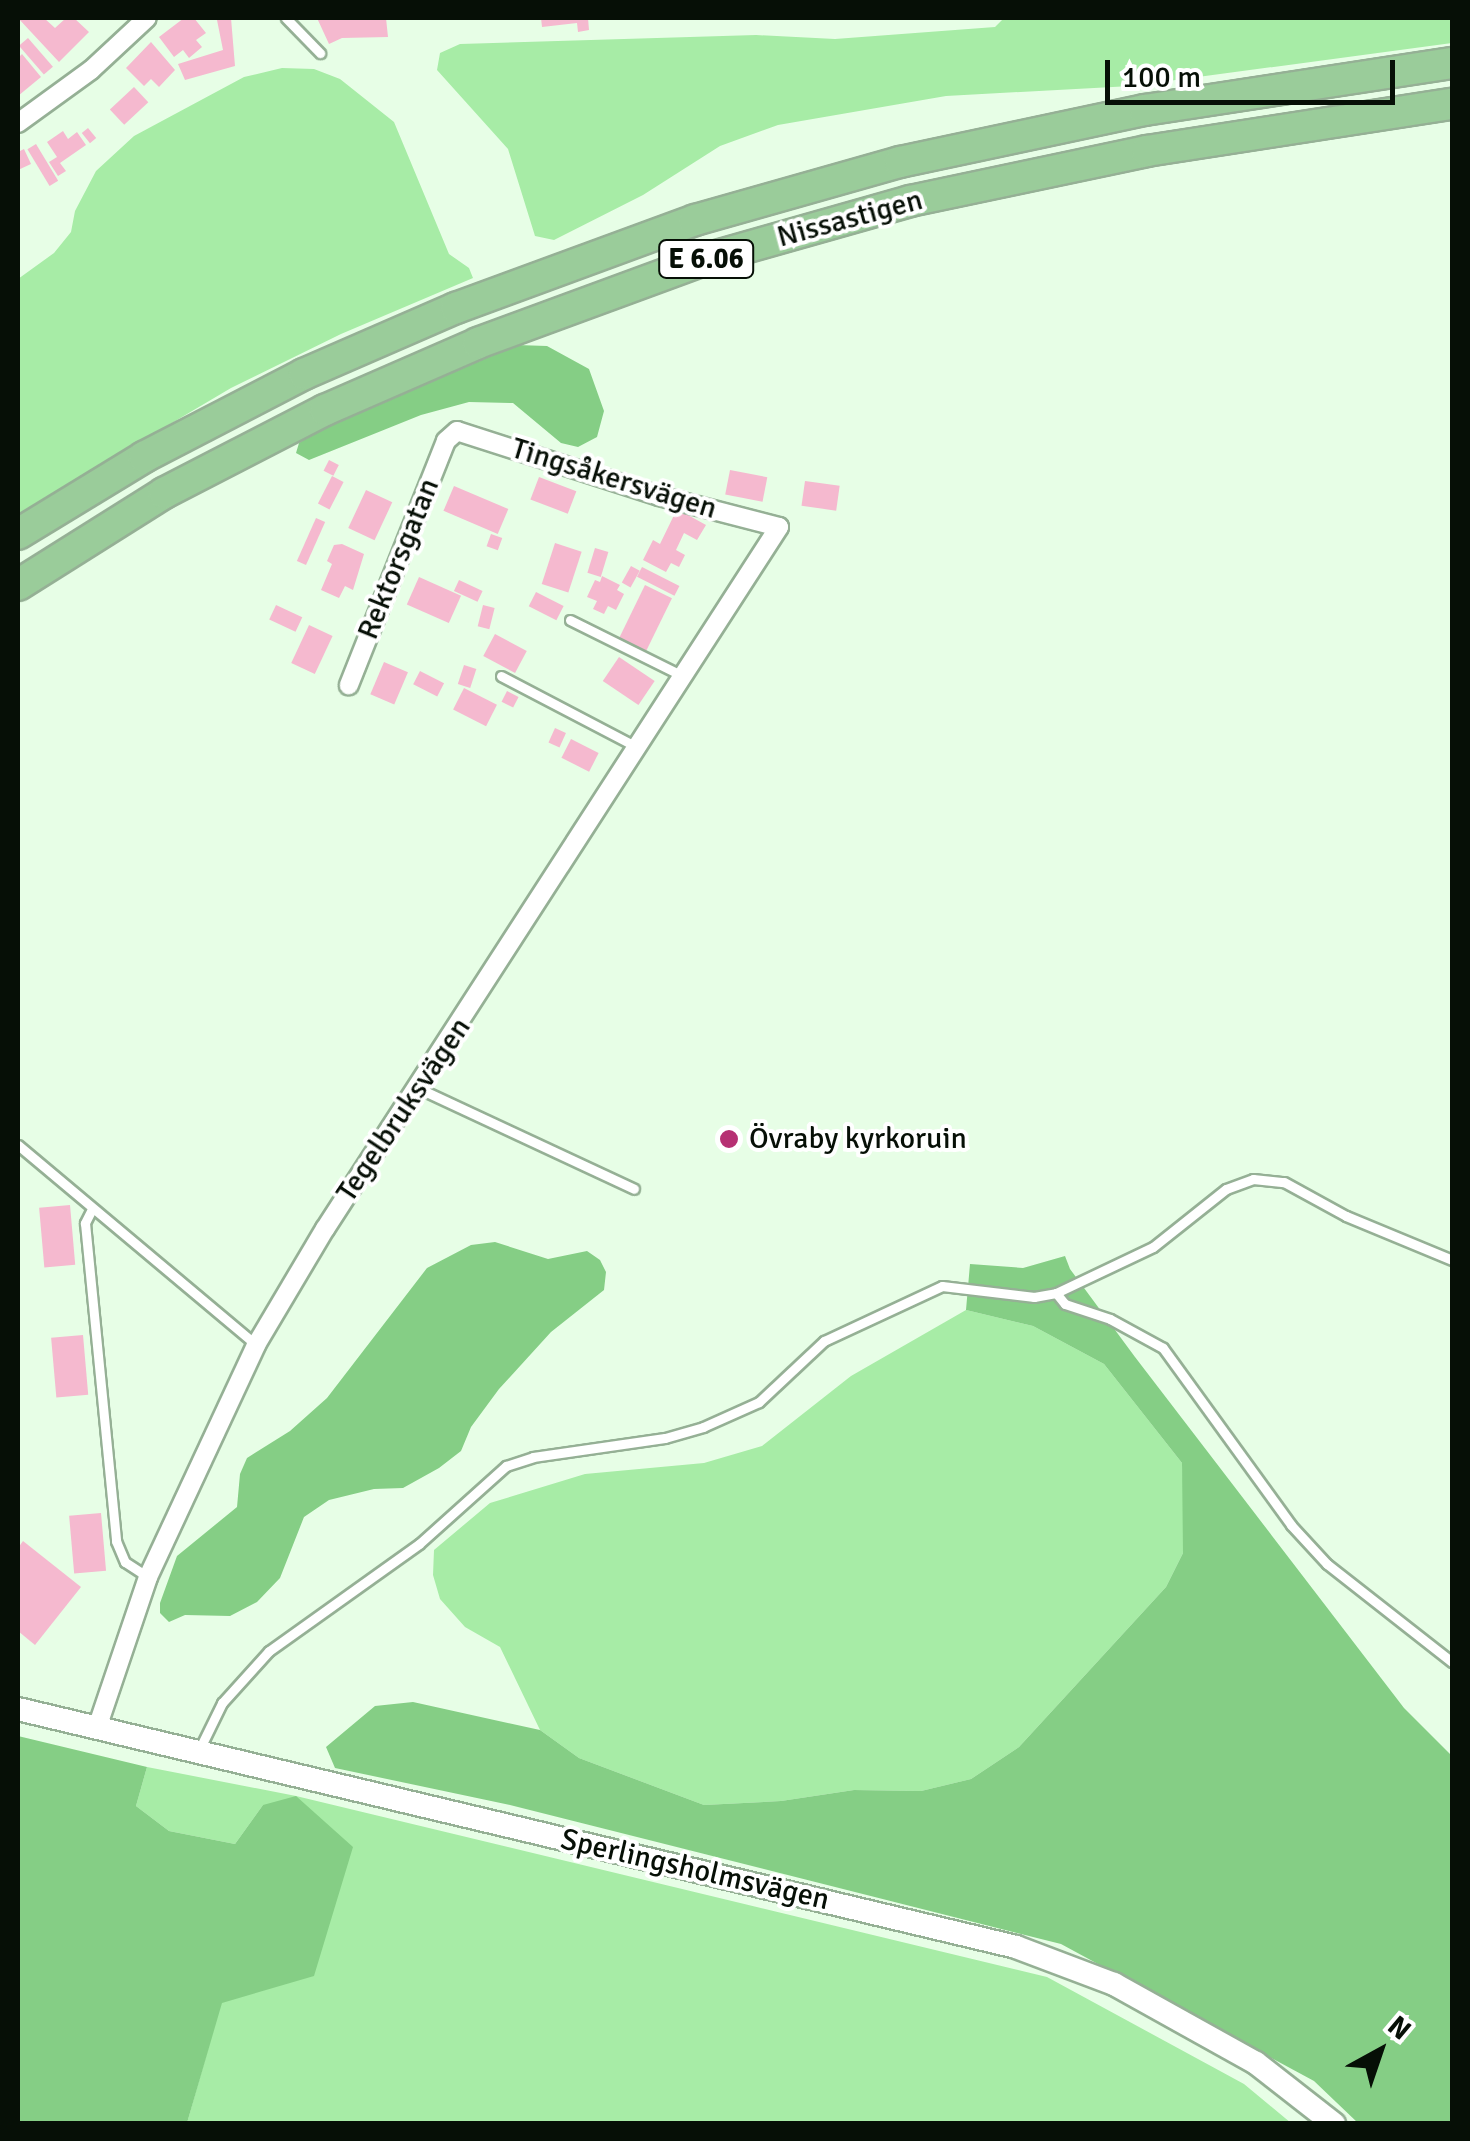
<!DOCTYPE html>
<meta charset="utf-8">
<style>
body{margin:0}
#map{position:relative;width:1470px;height:2141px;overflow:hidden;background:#e7fee6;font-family:Signika,sans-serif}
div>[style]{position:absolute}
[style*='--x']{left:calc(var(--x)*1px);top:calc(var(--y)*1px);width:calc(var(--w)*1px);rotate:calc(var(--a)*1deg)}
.green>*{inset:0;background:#a7eca6}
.forest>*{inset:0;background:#85ce85}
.building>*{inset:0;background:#f5b9cf;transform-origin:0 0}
.roads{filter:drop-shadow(2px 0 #95b095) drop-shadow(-2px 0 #95b095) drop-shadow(0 2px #95b095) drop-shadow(0 -2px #95b095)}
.service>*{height:9px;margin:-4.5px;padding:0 4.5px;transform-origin:4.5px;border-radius:4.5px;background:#fff}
.minor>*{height:18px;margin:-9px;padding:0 9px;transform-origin:9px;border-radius:9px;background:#fff}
.tertiary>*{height:22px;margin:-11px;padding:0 11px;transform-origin:11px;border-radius:11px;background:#fff}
.trunk>*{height:30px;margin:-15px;padding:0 15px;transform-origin:15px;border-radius:15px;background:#9acc9a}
.dots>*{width:28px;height:28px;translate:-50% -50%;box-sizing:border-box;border:5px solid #fff;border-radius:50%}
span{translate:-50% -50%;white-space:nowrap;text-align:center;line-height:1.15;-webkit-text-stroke:8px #fff;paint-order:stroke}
.shield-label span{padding:2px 8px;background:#fff;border:2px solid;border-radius:8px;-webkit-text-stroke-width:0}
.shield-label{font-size:28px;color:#060f06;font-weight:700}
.street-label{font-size:30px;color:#060f06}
.poi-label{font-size:30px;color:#060f06}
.left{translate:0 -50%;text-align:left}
.frame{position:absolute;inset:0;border:20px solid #060f06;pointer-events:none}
.north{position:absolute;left:1330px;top:2001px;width:100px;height:100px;-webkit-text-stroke:8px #fff;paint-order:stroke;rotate:40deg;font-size:28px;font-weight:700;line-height:40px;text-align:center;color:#060f06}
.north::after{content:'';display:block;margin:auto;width:35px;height:45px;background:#060f06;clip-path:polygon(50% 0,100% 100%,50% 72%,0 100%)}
.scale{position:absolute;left:1105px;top:60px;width:290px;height:45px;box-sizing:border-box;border:5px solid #060f06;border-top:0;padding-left:12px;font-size:30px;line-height:35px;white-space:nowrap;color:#060f06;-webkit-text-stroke:8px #fff;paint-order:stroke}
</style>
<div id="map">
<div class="green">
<i style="clip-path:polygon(1004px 18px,1452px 18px,1452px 43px,1131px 86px,946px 96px,778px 125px,720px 146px,643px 195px,554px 240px,535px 236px,508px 149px,437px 70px,440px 53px,460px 44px,756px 35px,835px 39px,995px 27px)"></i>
<i style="clip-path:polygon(282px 68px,314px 69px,340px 79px,394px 122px,449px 254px,469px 268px,473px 278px,341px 334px,231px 388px,18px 514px,18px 279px,54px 253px,71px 232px,75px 211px,96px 171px,134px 136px,244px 77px)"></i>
<i style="clip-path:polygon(966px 1310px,1033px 1326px,1104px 1364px,1182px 1463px,1184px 1496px,1183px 1553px,1166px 1587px,1019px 1747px,971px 1779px,921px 1791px,854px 1790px,781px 1801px,704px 1805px,579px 1758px,540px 1730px,500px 1647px,465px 1627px,440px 1599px,433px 1575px,434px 1550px,490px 1503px,585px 1474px,704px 1463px,762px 1446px,851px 1376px)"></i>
<i style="clip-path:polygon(147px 1767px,296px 1796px,1047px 1977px,1244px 2084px,1291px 2123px,187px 2123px,221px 2003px,263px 1805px,235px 1844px,169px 1831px,136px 1806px)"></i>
</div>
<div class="forest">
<i style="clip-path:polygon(517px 345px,547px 346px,589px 369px,604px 411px,597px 437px,578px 447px,561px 443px,513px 403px,469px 402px,421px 415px,309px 460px,296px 453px,299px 443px,315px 432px)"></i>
<i style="clip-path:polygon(495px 1242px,548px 1259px,587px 1251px,600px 1260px,606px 1272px,604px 1290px,551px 1332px,499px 1389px,471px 1427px,461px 1451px,439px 1468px,403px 1488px,374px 1489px,329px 1500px,304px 1517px,280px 1578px,257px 1602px,230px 1616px,185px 1615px,169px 1622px,160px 1613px,160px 1603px,177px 1556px,237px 1507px,240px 1474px,247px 1458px,290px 1431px,327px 1398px,427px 1268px,471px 1245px)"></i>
<i style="clip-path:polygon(1065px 1256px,1070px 1269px,1135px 1357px,1404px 1708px,1452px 1756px,1452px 2123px,1358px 2123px,1314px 2081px,1061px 1944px,510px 1805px,335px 1768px,326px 1747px,375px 1706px,413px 1702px,540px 1730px,579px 1758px,704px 1805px,781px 1801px,854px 1790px,921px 1791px,971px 1779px,1019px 1747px,1166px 1587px,1183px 1553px,1182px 1463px,1104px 1364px,1033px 1326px,966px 1310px,970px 1264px,1023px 1268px)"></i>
<i style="clip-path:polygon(18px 1736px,147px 1767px,136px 1806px,169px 1831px,235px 1844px,263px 1805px,296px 1796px,353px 1847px,314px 1976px,222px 2003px,187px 2123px,18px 2123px)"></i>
</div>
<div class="building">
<i style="clip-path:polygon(18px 18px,44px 18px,55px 28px,66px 18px,74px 18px,89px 32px,59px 62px)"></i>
<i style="clip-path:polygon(184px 18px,194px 18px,206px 33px,196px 40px,202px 47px,189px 58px,183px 50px,174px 57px,159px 37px)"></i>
<i style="clip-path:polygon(221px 18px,231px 18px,235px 66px,185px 80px,178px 64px,223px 50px,217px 20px)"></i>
<i style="clip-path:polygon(317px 18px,386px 18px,388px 37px,342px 38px,329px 44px)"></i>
<i style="clip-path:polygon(541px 18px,588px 18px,589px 30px,578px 32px,577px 23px,542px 27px)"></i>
<i style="left:28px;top:38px;width:38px;height:12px;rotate:49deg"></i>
<i style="clip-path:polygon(151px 42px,175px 70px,159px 87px,151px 79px,144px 86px,126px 68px)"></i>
<i style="clip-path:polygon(22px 54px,41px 77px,18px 96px,18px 58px)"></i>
<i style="left:134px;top:87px;width:21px;height:33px;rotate:47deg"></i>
<i style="left:88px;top:128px;width:13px;height:8px;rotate:51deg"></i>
<i style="clip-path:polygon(63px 131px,68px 139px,77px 132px,86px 145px,60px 163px,66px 171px,58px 176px,49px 162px,57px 157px,47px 142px)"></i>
<i style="left:36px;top:144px;width:43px;height:10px;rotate:59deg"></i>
<i style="clip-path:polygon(24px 149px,31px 164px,18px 170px,18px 152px)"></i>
<i style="left:329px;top:460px;width:11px;height:12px;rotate:27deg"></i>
<i style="left:730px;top:470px;width:38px;height:25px;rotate:11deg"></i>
<i style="left:332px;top:476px;width:13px;height:31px;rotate:27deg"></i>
<i style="left:539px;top:477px;width:40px;height:24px;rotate:21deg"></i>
<i style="left:805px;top:481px;width:35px;height:25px;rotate:8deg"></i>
<i style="left:454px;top:486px;width:59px;height:27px;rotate:23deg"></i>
<i style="left:366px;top:490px;width:29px;height:42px;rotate:25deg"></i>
<i style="clip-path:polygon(677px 509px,706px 525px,697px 540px,684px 533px,676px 550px,685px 555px,679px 567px,671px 563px,666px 572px,643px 560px,653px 540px,660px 544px)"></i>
<i style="left:316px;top:518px;width:10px;height:47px;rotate:24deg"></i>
<i style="left:491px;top:534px;width:12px;height:13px;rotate:20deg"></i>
<i style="left:555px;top:543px;width:28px;height:43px;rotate:18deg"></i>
<i style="clip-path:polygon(342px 544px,364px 554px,353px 590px,345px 586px,339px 598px,321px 590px,332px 564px,327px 561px,334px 545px)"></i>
<i style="left:595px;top:548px;width:14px;height:26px;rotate:17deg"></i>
<i style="left:631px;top:566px;width:10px;height:19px;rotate:29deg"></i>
<i style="left:642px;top:567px;width:42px;height:11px;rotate:27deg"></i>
<i style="clip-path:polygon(602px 576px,620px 585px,617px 590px,624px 594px,616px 610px,608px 606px,604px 614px,593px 609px,597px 601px,587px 597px,595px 580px,600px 582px)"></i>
<i style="left:419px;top:577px;width:46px;height:30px;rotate:24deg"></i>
<i style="left:459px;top:580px;width:26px;height:12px;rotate:25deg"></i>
<i style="left:645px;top:585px;width:30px;height:60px;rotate:26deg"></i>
<i style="left:536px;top:592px;width:31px;height:16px;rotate:27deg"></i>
<i style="left:276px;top:605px;width:29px;height:16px;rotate:25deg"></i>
<i style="left:483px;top:605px;width:12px;height:22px;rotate:14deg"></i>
<i style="left:309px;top:625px;width:26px;height:42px;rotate:25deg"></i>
<i style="left:495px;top:634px;width:36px;height:25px;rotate:28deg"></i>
<i style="left:619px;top:657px;width:43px;height:29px;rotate:34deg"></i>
<i style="left:384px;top:662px;width:26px;height:35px;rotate:23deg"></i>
<i style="left:464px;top:665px;width:13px;height:20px;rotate:18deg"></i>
<i style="left:420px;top:671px;width:27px;height:15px;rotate:27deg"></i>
<i style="left:464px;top:688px;width:37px;height:24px;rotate:27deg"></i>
<i style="left:507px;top:691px;width:13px;height:12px;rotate:27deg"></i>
<i style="left:555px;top:728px;width:12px;height:16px;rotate:24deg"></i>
<i style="left:571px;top:739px;width:31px;height:21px;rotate:27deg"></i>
<i style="left:70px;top:1205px;width:60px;height:31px;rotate:85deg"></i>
<i style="left:83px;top:1335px;width:60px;height:32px;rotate:85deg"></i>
<i style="left:101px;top:1513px;width:58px;height:32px;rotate:85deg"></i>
<i style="clip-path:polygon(23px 1541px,81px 1587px,35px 1645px,18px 1631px,18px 1548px)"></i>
</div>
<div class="roads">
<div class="service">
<i style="--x:286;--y:18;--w:49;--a:45.8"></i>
<i style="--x:570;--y:620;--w:126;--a:26.4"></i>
<i style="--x:501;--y:676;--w:153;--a:27.6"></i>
<i style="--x:420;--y:1089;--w:236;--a:25"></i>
<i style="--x:18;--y:1145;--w:311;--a:40"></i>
<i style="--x:92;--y:1209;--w:16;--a:117"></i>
<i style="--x:85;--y:1223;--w:320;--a:84.4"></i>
<i style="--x:116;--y:1541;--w:23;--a:67"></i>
<i style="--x:125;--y:1562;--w:27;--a:33"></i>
<i style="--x:1056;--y:1293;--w:107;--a:-25.4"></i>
<i style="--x:1153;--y:1247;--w:93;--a:-38.5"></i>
<i style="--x:1226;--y:1189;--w:29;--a:-20"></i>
<i style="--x:1253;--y:1179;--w:31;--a:6"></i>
<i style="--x:1284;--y:1182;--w:71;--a:28.7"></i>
<i style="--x:1346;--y:1216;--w:115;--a:22.5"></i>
<i style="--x:198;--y:1752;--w:55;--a:-63.9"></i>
<i style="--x:222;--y:1703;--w:70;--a:-47.9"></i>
<i style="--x:269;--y:1651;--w:184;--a:-35.5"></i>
<i style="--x:419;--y:1544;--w:117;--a:-41.9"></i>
<i style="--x:506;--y:1466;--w:28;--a:-18"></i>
<i style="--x:533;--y:1457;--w:133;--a:-8.2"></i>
<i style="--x:665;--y:1438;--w:40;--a:-16"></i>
<i style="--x:703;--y:1427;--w:61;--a:-24.1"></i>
<i style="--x:759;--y:1402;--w:89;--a:-43.2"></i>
<i style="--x:824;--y:1341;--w:130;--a:-25"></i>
<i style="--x:942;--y:1286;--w:93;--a:6.8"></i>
<i style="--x:1034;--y:1297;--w:22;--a:-10"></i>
<i style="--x:1056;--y:1293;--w:14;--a:51"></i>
<i style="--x:1065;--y:1304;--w:47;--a:18.4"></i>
<i style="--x:1110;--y:1319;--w:60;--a:28.7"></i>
<i style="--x:1163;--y:1348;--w:218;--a:54.1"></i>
<i style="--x:1291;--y:1525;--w:53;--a:47.3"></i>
<i style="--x:1327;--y:1564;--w:159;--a:38.1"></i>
</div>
<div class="minor">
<i style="--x:18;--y:123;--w:90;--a:-36"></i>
<i style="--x:91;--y:70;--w:76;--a:-42.9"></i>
<i style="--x:97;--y:1728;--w:159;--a:-71.3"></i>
<i style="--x:148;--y:1577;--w:256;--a:-65"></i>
<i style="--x:256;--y:1345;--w:135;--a:-59.3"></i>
<i style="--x:325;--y:1229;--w:836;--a:-57.11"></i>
<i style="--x:779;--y:527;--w:124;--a:-165.5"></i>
<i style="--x:659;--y:496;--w:212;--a:-162.2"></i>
<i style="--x:457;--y:431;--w:15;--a:138"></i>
<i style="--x:446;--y:441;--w:263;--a:111.7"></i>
</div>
<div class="tertiary">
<i style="--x:18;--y:1709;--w:1026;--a:13.41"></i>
<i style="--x:1016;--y:1947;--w:105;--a:20.7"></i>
<i style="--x:1114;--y:1984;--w:162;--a:29.1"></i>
<i style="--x:1256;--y:2063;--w:99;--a:38"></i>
</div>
<div class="trunk">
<i style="--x:18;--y:534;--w:148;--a:-31.4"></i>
<i style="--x:144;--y:457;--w:180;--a:-27.4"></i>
<i style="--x:304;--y:374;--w:166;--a:-23.5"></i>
<i style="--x:456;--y:308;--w:255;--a:-20.2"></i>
<i style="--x:695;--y:220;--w:213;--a:-15.8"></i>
<i style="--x:900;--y:162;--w:250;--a:-12"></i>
<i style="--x:1145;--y:110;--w:311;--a:-8.7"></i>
<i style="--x:18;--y:585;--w:173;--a:-32.2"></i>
<i style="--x:164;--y:493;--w:181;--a:-27.3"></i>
<i style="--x:325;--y:410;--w:167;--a:-23.6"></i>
<i style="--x:478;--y:343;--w:246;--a:-20.2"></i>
<i style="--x:709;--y:258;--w:209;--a:-15.8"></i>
<i style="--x:910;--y:201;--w:242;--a:-11.9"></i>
<i style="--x:1147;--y:151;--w:309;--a:-8.8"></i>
</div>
</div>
<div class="dots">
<i style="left:729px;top:1139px;background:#b63073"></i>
</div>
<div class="shield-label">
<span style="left:706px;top:259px">E 6.06</span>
</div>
<div class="street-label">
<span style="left:850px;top:219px;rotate:-15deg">Nissastigen</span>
<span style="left:614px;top:479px;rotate:17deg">Tingsåkersvägen</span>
<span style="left:399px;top:559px;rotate:-68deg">Rektorsgatan</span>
<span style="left:404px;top:1110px;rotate:-56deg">Tegelbruksvägen</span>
<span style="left:695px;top:1870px;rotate:13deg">Sperlingsholmsvägen</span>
</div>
<div class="poi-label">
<span class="left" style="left:749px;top:1139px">Övraby kyrkoruin</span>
</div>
<div class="frame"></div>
<div class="north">N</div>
<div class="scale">100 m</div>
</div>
